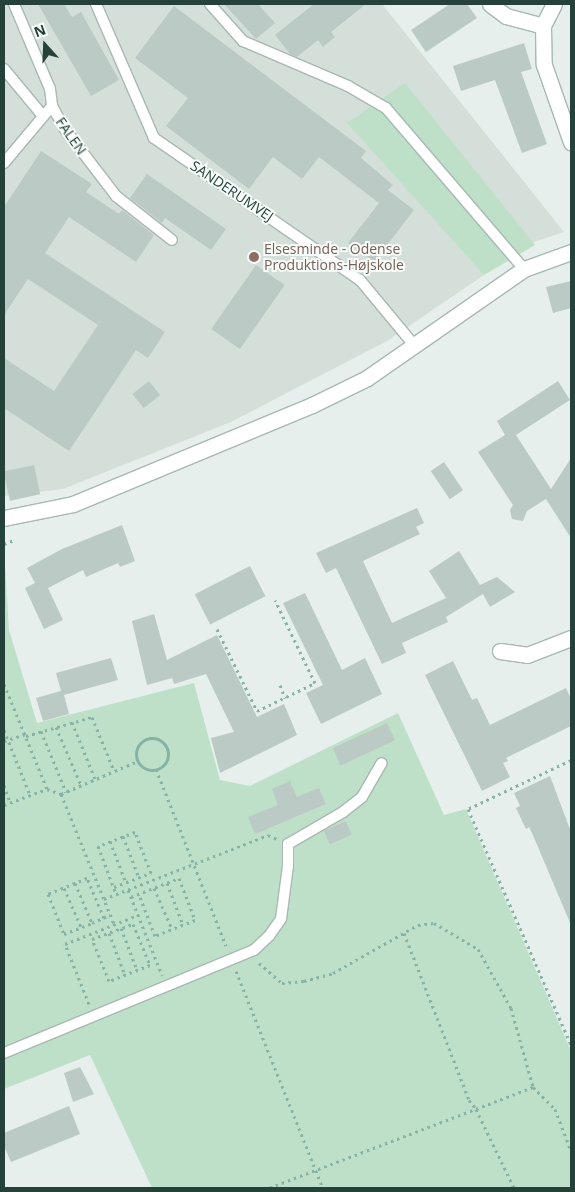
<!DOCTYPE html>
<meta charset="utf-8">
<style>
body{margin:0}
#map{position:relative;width:575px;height:1192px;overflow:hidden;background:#e6efeb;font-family:"Open Sans",sans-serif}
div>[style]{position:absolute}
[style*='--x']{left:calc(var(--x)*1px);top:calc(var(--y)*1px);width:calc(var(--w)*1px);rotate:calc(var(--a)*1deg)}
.built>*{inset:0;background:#d4dfda}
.green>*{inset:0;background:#bfe0c8}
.building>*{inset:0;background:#bbcac4;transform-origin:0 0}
.path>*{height:3px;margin-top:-1.5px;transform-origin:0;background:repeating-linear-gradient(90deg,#86b3a5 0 2.5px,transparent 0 6.5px)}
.path>.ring{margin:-1.5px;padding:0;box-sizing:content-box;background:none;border:3px solid #86b3a5;border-radius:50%}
.roads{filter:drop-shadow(1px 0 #a8b8b2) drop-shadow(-1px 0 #a8b8b2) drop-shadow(0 1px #a8b8b2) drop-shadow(0 -1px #a8b8b2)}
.service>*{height:10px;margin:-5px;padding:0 5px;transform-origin:5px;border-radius:5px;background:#fff}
.minor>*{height:15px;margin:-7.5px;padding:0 7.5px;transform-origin:7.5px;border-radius:7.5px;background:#fff}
.tertiary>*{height:15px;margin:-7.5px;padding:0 7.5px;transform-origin:7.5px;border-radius:7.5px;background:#fff}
.dots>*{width:14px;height:14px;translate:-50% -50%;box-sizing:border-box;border:2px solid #f7fbf9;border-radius:50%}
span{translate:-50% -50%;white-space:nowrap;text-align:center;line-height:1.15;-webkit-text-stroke:4px #f7fbf9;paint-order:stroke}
.street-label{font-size:14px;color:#24423a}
.education-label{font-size:14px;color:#785e54}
.left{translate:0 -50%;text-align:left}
.frame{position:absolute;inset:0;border:5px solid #24423a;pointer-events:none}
.north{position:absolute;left:20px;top:20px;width:50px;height:50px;-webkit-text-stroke:4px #f7fbf9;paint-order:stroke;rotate:340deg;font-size:14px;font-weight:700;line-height:20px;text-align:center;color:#24423a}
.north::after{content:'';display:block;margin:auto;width:18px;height:22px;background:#24423a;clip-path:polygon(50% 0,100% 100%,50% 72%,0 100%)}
</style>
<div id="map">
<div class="built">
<i style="clip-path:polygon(4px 4px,382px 4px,564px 232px,528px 244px,481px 271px,484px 275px,387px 341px,231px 422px,63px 489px,4px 496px)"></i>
</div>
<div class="green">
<i style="clip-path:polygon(405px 83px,535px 245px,484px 275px,347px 123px)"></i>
<i style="clip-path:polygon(4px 550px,9px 630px,37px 723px,194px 683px,220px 780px,250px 786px,398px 713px,444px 815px,466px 809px,571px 1051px,571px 1188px,152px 1188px,90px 1055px,4px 1089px)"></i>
</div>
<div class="building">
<i style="clip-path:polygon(38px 4px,64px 4px,72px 17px,81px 12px,119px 80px,91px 96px)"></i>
<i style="clip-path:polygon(224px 4px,258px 4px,275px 23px,256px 39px)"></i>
<i style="clip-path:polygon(314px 4px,366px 4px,331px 32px,335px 37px,323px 47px,318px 40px,297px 57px,290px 54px,275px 35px)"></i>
<i style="clip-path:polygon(450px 4px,467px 4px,477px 18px,426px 52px,411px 30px)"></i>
<i style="clip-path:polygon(174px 6px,366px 151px,361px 158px,393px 185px,388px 190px,414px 210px,374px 262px,348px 243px,379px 203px,319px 157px,302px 179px,273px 157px,249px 189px,166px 126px,188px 98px,135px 58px)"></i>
<i style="clip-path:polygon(524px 43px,532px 69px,521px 72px,547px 144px,522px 153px,495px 80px,461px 91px,453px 66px)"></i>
<i style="clip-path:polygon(41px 151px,92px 184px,86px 192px,119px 214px,122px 210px,154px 235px,136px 262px,69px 217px,45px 253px,165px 332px,148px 358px,136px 350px,69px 451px,4px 408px,4px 358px,54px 391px,98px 325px,28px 279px,4px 315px,4px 207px)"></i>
<i style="clip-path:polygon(147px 174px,226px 229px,211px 250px,165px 218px,162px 223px,130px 198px)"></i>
<i style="left:256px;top:265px;width:35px;height:78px;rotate:35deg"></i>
<i style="clip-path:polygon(571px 281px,571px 308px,553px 313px,546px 287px)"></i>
<i style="left:149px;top:381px;width:18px;height:21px;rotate:52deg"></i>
<i style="clip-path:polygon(558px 381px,570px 400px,516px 435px,551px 489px,571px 458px,571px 538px,546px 499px,527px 511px,523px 521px,512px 519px,510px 510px,513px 505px,478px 452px,505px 435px,497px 421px)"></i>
<i style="left:444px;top:462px;width:34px;height:16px;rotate:56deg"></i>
<i style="left:34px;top:465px;width:30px;height:31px;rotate:78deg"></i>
<i style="clip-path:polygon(417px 508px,424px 523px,416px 527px,420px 534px,363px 561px,392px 623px,446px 598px,429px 571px,459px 551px,480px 585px,497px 577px,515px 592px,490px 607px,483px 594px,446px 617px,448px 622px,402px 643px,406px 653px,382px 664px,336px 568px,326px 573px,316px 553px)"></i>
<i style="clip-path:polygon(122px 525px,135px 561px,120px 567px,118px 563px,86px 577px,83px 570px,48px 588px,63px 620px,44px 629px,25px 588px,35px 583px,27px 568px,62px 549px)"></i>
<i style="left:250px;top:566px;width:34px;height:62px;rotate:63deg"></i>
<i style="clip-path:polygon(305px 593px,342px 670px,365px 658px,382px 694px,321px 724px,306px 693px,323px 685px,283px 603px)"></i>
<i style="clip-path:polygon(154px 614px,167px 660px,217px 635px,257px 717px,284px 704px,297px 735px,220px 773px,211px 738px,234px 732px,206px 674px,174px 684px,172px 678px,147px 685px,132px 621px)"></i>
<i style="clip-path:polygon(111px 658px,118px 680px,64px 695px,69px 714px,43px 721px,36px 698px,61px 691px,56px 673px)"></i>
<i style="clip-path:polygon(453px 661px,472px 700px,477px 698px,490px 725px,566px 688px,571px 699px,571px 726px,506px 758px,508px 761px,503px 763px,510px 777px,482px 791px,425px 675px)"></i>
<i style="left:387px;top:723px;width:19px;height:60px;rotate:65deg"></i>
<i style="clip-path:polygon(550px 776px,571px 832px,571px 925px,532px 833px,529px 827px,526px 829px,516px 808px,520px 806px,514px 793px)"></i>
<i style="clip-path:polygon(290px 781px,297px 797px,319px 788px,326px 804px,255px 834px,248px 817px,278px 805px,272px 789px)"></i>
<i style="left:346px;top:821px;width:15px;height:24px;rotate:67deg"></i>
<i style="clip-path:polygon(80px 1067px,94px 1094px,73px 1102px,64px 1073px)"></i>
<i style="clip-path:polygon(69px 1106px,80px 1134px,11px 1162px,4px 1146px,4px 1133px)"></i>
</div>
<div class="path">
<i style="--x:4;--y:544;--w:9;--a:-21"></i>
<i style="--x:217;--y:629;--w:91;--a:64"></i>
<i style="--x:257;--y:711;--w:64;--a:-25.8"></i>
<i style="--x:315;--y:683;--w:92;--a:-115.7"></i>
<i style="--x:4;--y:684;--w:113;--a:67.7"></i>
<i style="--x:47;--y:789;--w:15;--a:20"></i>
<i style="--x:61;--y:794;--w:84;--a:-23.2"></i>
<i style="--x:280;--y:685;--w:14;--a:69"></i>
<i style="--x:72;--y:722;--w:61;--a:68"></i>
<i style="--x:56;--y:727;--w:63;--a:66.7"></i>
<i style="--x:4;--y:730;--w:70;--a:68.2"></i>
<i style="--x:41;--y:731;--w:66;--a:67.7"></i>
<i style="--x:26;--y:736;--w:69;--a:-16.1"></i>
<i style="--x:92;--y:717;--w:58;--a:67.8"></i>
<i class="ring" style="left:136px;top:738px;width:29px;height:29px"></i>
<i style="--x:4;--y:741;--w:22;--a:-18"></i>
<i style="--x:571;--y:760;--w:114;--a:154.6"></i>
<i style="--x:468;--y:809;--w:257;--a:66.4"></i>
<i style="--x:156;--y:769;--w:190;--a:68.4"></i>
<i style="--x:4;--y:785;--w:18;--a:71"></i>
<i style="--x:61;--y:794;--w:140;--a:67.8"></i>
<i style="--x:4;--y:805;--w:46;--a:-20.4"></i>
<i style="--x:123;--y:836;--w:45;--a:69.1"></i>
<i style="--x:110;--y:841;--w:45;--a:69.1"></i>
<i style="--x:75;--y:883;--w:43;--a:67"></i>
<i style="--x:167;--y:883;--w:45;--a:69.1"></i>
<i style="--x:114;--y:887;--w:40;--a:-21"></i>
<i style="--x:151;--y:873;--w:44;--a:-111.3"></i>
<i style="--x:135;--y:832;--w:40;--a:159"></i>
<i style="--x:98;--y:846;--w:51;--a:69.4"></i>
<i style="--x:64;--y:888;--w:43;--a:66.4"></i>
<i style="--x:154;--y:888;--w:45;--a:66.3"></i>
<i style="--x:128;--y:890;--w:92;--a:68.2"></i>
<i style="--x:131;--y:897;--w:52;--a:-21.6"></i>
<i style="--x:179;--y:878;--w:45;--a:69.1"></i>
<i style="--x:195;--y:920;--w:43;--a:158.2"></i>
<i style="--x:155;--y:936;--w:45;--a:-110.9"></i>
<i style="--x:104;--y:899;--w:176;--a:-21.3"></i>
<i style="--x:268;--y:835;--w:10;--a:24"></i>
<i style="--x:104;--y:918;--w:43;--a:-113"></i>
<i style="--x:87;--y:878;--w:42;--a:157.7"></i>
<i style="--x:48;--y:894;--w:43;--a:68.2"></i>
<i style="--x:64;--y:934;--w:30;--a:-21"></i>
<i style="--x:92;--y:923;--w:20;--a:-24"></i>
<i style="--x:133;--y:924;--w:44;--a:67.5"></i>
<i style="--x:150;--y:965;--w:44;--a:158.7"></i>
<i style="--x:109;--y:981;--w:45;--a:-112"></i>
<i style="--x:92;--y:939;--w:44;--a:-20.1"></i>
<i style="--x:121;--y:928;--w:45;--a:69.1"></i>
<i style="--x:109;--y:933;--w:45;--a:69.1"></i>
<i style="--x:404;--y:933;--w:179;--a:68.7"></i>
<i style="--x:469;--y:1100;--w:11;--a:52"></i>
<i style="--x:476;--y:1109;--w:88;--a:64.3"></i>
<i style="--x:259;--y:963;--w:30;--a:41"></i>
<i style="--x:282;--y:983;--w:22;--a:-5"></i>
<i style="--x:304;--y:981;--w:30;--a:-15"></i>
<i style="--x:333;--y:973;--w:98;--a:-29.5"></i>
<i style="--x:418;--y:925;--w:16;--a:-7"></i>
<i style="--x:434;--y:923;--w:51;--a:30.6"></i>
<i style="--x:478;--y:949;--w:68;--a:60.8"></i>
<i style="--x:511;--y:1008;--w:82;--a:74.4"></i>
<i style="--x:533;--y:1087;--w:284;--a:159.1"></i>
<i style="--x:236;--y:971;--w:234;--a:68.2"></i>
<i style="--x:89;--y:1004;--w:65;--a:-111.8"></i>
<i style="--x:65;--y:944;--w:79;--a:-21.7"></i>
<i style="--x:533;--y:1087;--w:31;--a:45"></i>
<i style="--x:555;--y:1109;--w:45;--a:69.1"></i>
</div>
<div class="roads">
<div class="service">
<i style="--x:14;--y:4;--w:92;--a:67"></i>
<i style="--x:50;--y:89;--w:17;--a:83"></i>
<i style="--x:52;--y:106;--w:25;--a:61"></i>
<i style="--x:64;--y:128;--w:86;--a:52.6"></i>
<i style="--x:116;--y:196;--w:71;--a:38.2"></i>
<i style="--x:96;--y:4;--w:146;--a:66.6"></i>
<i style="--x:154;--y:138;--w:250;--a:34.6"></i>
<i style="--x:360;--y:280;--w:85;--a:50.3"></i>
<i style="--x:210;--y:4;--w:50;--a:48.3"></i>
<i style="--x:243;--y:41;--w:114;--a:23.2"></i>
<i style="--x:348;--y:86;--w:44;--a:30.1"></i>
<i style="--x:386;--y:108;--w:212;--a:49.4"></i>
<i style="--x:4;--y:69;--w:61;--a:50.3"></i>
<i style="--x:4;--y:163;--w:75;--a:-49.9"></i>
<i style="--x:4;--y:1053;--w:270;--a:-22.4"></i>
<i style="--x:254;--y:950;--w:21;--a:-43"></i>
<i style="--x:269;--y:936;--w:21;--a:-55"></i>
<i style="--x:281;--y:919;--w:53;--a:-82.5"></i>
<i style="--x:288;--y:866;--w:22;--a:-90"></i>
<i style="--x:288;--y:844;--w:64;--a:-30.2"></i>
<i style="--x:343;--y:812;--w:24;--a:-38"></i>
<i style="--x:362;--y:797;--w:39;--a:-60"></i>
</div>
<div class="minor">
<i style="--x:490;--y:4;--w:20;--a:37"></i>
<i style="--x:506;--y:16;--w:38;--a:15"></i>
<i style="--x:554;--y:4;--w:25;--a:117"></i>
<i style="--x:543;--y:26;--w:39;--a:89"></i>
<i style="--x:544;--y:65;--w:82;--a:70.7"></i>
<i style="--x:500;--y:651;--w:27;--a:8"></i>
<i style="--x:527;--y:655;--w:47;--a:-21.1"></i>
</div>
<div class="tertiary">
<i style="--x:4;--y:518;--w:70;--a:-11.5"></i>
<i style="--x:73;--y:504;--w:259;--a:-22.5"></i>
<i style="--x:312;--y:405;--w:61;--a:-26.1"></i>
<i style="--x:367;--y:378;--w:191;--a:-34.8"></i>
<i style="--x:524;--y:269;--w:50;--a:-19.9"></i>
</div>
</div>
<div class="dots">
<i style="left:254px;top:257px;background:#8d6e63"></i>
</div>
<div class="street-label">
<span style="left:71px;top:136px;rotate:55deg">FALEN</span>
<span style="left:232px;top:191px;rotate:34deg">SANDERUMVEJ</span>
</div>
<div class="education-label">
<span class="left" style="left:264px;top:257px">Elsesminde - Odense<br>Produktions-Højskole</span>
</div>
<div class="frame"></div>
<div class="north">N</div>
</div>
